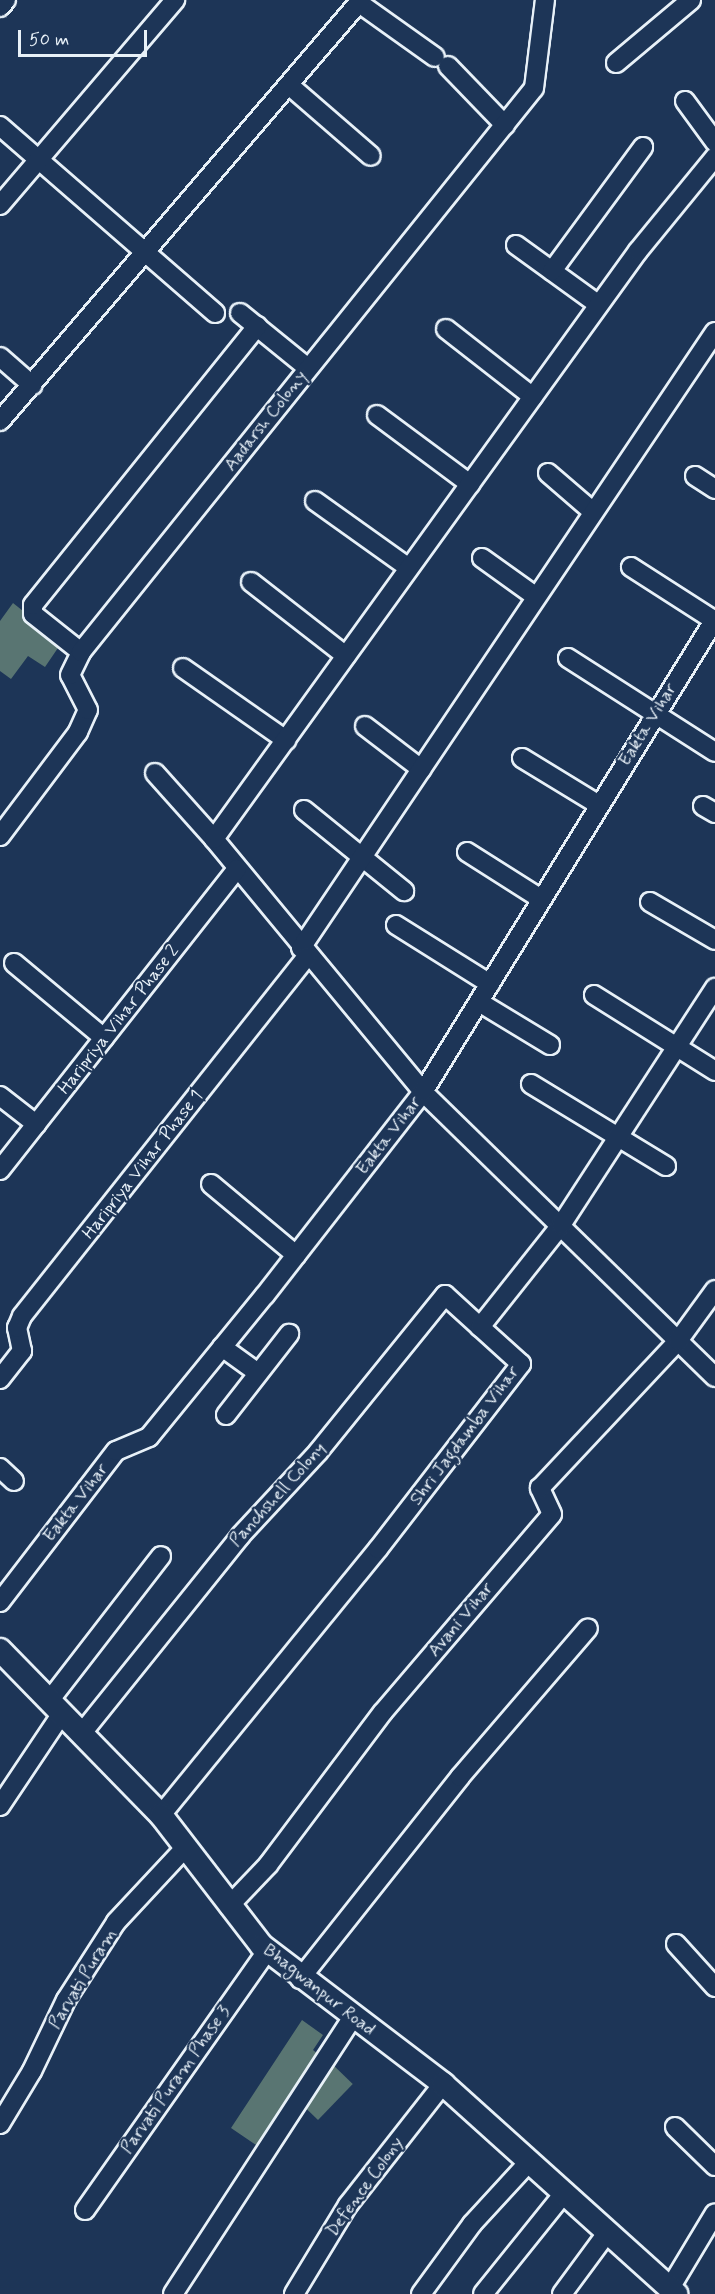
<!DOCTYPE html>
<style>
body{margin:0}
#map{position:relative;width:715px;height:2294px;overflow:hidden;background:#1d3557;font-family:Mynerve,sans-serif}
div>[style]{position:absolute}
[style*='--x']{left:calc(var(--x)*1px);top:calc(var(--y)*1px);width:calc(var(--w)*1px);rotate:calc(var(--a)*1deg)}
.green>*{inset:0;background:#597572;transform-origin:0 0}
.roads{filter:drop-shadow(2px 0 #e8f1f8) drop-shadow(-2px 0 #e8f1f8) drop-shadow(0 2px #e8f1f8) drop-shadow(0 -2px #e8f1f8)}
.minor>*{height:18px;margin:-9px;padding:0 9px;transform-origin:9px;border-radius:9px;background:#1d3557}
.tertiary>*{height:22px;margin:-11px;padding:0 11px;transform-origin:11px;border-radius:11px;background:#1d3557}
span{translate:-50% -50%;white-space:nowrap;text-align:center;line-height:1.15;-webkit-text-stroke:4.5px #1d3557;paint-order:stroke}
.street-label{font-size:18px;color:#e8f1f8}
.scale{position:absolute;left:18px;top:30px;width:129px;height:27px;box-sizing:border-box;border:3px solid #e8f1f8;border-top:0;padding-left:8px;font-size:18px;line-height:21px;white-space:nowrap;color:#e8f1f8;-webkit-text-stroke:4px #1d3557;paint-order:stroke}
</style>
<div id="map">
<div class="green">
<i style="clip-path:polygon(13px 603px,62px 642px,45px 667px,28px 656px,11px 679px,0 671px,0 621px)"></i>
<i style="clip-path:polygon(302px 2020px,323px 2035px,313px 2050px,318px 2054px,259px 2147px,231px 2128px)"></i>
<i style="left:329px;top:2061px;width:33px;height:50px;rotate:44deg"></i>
</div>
<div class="roads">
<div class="minor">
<i style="--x:359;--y:3;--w:93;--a:35.4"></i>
<i style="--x:0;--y:7;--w:9;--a:-49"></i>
<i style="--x:616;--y:63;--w:98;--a:-40"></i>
<i style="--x:448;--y:66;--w:82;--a:46"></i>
<i style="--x:289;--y:85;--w:108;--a:40.9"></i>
<i style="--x:685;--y:101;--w:51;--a:53.8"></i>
<i style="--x:0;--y:126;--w:285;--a:41"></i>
<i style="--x:0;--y:205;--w:270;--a:-49.5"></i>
<i style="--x:516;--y:245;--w:102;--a:35.9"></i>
<i style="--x:552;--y:271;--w:154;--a:-53.7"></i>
<i style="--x:240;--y:313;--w:87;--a:39"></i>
<i style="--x:446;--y:329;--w:110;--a:38"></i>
<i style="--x:0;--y:357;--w:43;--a:41.2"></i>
<i style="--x:377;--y:415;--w:116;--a:36.6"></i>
<i style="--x:0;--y:421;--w:555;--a:-49.39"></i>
<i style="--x:548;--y:473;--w:58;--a:40.8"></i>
<i style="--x:695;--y:476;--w:24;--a:33"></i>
<i style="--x:315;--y:501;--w:115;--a:35.5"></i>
<i style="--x:482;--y:558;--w:65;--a:35.6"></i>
<i style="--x:631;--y:567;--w:100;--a:32.7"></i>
<i style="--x:251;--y:582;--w:120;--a:37.9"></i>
<i style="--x:81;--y:652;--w:61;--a:-141.6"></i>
<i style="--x:33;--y:614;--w:9;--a:-90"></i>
<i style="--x:33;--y:605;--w:358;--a:-51.2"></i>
<i style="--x:568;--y:658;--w:174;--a:32.6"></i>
<i style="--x:183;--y:668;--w:126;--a:35"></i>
<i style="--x:365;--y:726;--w:71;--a:37.5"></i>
<i style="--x:522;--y:758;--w:90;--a:31.4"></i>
<i style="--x:155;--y:773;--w:89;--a:48.2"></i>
<i style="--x:214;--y:839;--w:328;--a:50.4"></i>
<i style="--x:423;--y:1092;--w:408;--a:44.3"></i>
<i style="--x:703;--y:806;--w:14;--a:30"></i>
<i style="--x:304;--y:810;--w:129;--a:39"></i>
<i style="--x:0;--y:836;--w:130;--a:-53.1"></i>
<i style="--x:78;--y:732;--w:24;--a:-66"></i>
<i style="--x:88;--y:710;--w:39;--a:-117"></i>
<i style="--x:70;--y:675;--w:25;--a:-64"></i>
<i style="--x:81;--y:652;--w:723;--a:-51.23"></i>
<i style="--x:534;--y:88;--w:89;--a:-82.9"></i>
<i style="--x:214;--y:839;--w:725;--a:-54.21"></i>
<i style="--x:638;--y:251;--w:122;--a:-50.7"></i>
<i style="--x:467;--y:852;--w:88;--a:32.4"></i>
<i style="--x:650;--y:902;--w:75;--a:30.3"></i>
<i style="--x:396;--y:925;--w:111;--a:32.1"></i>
<i style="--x:301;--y:948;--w:742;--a:-56.1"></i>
<i style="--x:14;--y:963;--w:117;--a:39.8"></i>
<i style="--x:594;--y:995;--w:143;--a:32.1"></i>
<i style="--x:479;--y:1002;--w:83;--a:31.2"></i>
<i style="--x:531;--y:1084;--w:158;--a:31.3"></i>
<i style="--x:0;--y:1096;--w:46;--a:37.9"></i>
<i style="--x:0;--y:1170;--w:383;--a:-51.8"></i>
<i style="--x:211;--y:1184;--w:111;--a:39.9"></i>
<i style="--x:222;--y:1347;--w:44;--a:35.8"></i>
<i style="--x:0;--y:1379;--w:36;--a:-52"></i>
<i style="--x:22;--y:1351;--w:24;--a:-102"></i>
<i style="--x:17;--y:1328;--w:13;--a:-67"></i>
<i style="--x:22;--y:1316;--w:459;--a:-51.6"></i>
<i style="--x:226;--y:1415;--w:103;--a:-52.1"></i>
<i style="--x:0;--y:1468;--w:19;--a:43"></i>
<i style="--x:0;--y:1602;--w:190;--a:-52.5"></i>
<i style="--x:116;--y:1451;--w:36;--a:-23"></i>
<i style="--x:149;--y:1437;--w:183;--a:-50.8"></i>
<i style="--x:265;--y:1295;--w:257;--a:-52.1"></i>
<i style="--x:423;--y:1092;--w:556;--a:-58.31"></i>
<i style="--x:49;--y:1701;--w:183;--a:-52.3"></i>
<i style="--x:82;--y:1733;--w:254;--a:-51.2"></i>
<i style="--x:241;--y:1535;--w:113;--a:-47.1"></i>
<i style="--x:318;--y:1452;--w:202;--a:-51"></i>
<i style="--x:445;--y:1295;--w:47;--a:42.4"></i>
<i style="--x:0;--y:1806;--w:110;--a:-56.2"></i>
<i style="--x:161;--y:1815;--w:343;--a:-50.8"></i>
<i style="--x:378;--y:1549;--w:234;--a:-52.3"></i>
<i style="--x:521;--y:1364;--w:55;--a:-137.9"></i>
<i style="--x:480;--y:1327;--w:130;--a:-51.5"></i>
<i style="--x:561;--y:1225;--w:283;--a:-57"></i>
<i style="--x:229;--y:1906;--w:57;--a:-46.4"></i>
<i style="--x:268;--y:1865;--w:191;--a:-53.1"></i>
<i style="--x:383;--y:1712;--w:260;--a:-49.5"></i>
<i style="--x:552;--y:1514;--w:29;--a:-115"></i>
<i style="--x:540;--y:1488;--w:202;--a:-46.8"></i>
<i style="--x:678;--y:1341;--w:63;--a:-54"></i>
<i style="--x:676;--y:1944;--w:58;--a:47.8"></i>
<i style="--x:300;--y:1979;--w:258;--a:-51.6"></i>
<i style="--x:460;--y:1777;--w:196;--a:-49.3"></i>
<i style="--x:0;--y:2124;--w:62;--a:-58.9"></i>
<i style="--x:32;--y:2071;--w:79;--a:-64.4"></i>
<i style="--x:66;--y:2000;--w:93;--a:-57.3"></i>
<i style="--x:116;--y:1922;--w:101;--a:-47"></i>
<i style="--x:675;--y:2127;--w:56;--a:44.3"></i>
<i style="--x:85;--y:2210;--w:317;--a:-54.9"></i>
<i style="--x:670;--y:2288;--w:87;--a:-59"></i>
<i style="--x:173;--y:2294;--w:330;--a:-57"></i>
<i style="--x:294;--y:2294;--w:104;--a:-58.8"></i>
<i style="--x:348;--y:2205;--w:154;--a:-51.9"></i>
<i style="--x:421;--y:2294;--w:87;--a:-53.9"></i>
<i style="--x:472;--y:2224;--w:86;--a:-47.4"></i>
<i style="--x:483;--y:2294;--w:131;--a:-51.2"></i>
<i style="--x:562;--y:2294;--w:76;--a:-53.6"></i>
</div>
<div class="tertiary">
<i style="--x:0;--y:1650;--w:231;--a:45.7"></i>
<i style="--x:161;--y:1815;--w:165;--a:52.4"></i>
<i style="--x:262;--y:1946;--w:228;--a:37.3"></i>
<i style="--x:443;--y:2084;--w:314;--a:42"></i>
</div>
</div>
<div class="street-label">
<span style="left:266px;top:421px;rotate:-52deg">Aadarsh Colony</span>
<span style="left:648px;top:725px;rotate:-58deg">Eakta Vihar</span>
<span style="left:119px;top:1020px;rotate:-52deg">Haripriya Vihar Phase 2</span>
<span style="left:389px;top:1136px;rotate:-52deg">Eakta Vihar</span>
<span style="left:143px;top:1165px;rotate:-52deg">Haripriya Vihar Phase 1</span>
<span style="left:465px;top:1436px;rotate:-53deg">Shri Jagdamba Vihar</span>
<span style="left:278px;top:1495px;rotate:-48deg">Panchshell Colony</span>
<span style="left:76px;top:1503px;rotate:-52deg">Eakta Vihar</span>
<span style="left:461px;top:1620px;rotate:-50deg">Avani Vihar</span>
<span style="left:83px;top:1979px;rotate:-59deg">Parvati Puram</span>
<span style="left:319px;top:1990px;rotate:38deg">Bhagwanpur Road</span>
<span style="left:176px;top:2080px;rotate:-55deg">Parvati Puram Phase 3</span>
<span style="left:365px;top:2187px;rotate:-54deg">Defence Colony</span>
</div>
<div class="scale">50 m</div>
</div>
